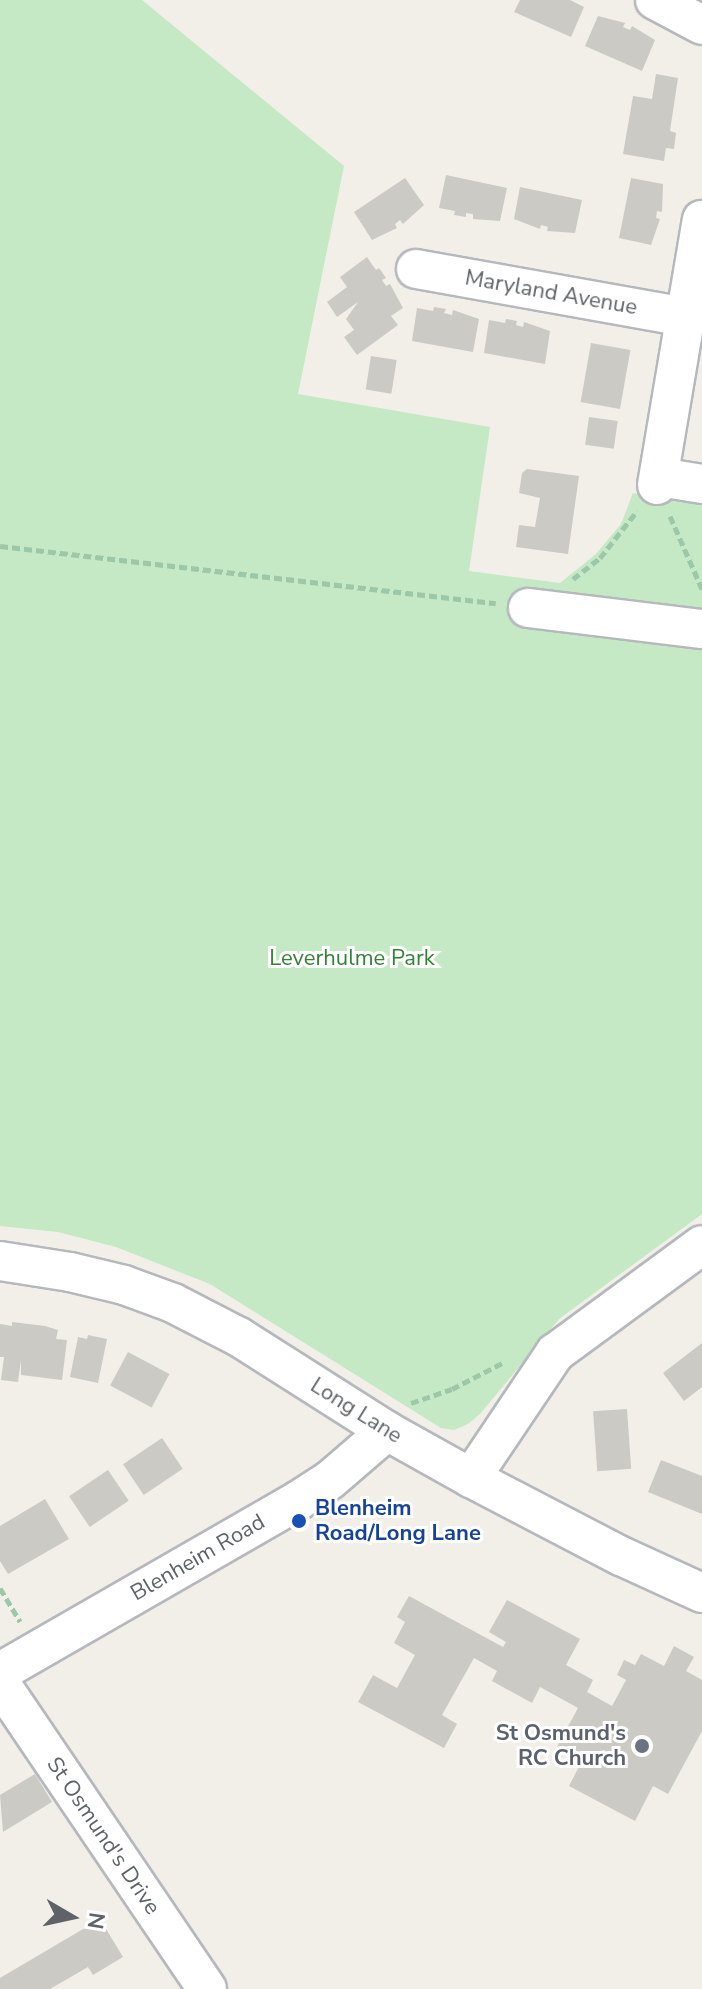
<!DOCTYPE html>
<style>
body{margin:0}
#map{position:relative;width:702px;height:1989px;overflow:hidden;background:#f1efe8;font-family:"Nunito Sans",sans-serif}
div>[style]{position:absolute}
[style*='--x']{left:calc(var(--x)*1px);top:calc(var(--y)*1px);width:calc(var(--w)*1px);rotate:calc(var(--a)*1deg)}
.green>*{inset:0;background:#c5e8c5}
.building>*{inset:0;background:#cccac5;transform-origin:0 0}
.path>*{height:5px;margin-top:-2.5px;transform-origin:0;background:repeating-linear-gradient(90deg,#9cc7a9 0 8px,transparent 0 12px)}
.roads{filter:drop-shadow(2px 0 #b5b8bc) drop-shadow(-2px 0 #b5b8bc) drop-shadow(0 2px #b5b8bc) drop-shadow(0 -2px #b5b8bc)}
.minor>*{height:38px;margin:-19px;padding:0 19px;transform-origin:19px;border-radius:19px;background:#fff}
.dots>*{width:22px;height:22px;translate:-50% -50%;box-sizing:border-box;border:4px solid #fff;border-radius:50%}
span{translate:-50% -50%;white-space:nowrap;text-align:center;line-height:1.15;-webkit-text-stroke:6px #fff;paint-order:stroke}
.street-label{font-size:22px;color:#5f6368}
.park-label{font-size:22px;color:#348238}
.transit-label{font-size:22px;color:#164399;font-weight:700}
.left{translate:0 -50%;text-align:left}
.worship-label{font-size:22px;color:#5b616d;font-weight:700}
.right{translate:-100% -50%;text-align:right}
.north{position:absolute;left:32px;top:1877px;width:80px;height:80px;-webkit-text-stroke:6px #fff;paint-order:stroke;rotate:99deg;font-size:22px;font-weight:700;line-height:32px;text-align:center;color:#5f6368}
.north::after{content:'';display:block;margin:auto;width:28px;height:36px;background:#5f6368;clip-path:polygon(50% 0,100% 100%,50% 72%,0 100%)}
</style>
<div id="map">
<div class="green">
<i style="clip-path:polygon(0 0,142px 0,344px 166px,298px 394px,490px 427px,469px 571px,560px 583px,596px 554px,621px 524px,633px 493px,683px 502px,685px 492px,702px 495px,702px 1214px,559px 1319px,480px 1414px,468px 1424px,454px 1430px,441px 1428px,210px 1284px,116px 1247px,58px 1232px,0 1226px)"></i>
</div>
<div class="building">
<i style="clip-path:polygon(520px 0,570px 0,584px 7px,571px 37px,514px 12px)"></i>
<i style="clip-path:polygon(598px 16px,625px 23px,623px 27px,630px 30px,632px 26px,655px 40px,642px 71px,585px 46px)"></i>
<i style="clip-path:polygon(656px 74px,678px 78px,670px 131px,676px 133px,674px 149px,666px 148px,664px 161px,623px 154px,633px 96px,652px 99px)"></i>
<i style="clip-path:polygon(446px 175px,507px 188px,500px 221px,473px 219px,473px 214px,466px 213px,466px 217px,454px 215px,455px 211px,439px 208px)"></i>
<i style="clip-path:polygon(405px 178px,424px 205px,403px 224px,400px 220px,395px 224px,397px 228px,372px 240px,354px 212px)"></i>
<i style="clip-path:polygon(631px 178px,663px 184px,662px 212px,657px 211px,656px 218px,660px 219px,651px 245px,619px 238px)"></i>
<i style="clip-path:polygon(520px 187px,582px 200px,575px 233px,547px 231px,548px 227px,541px 225px,540px 229px,514px 219px)"></i>
<i style="clip-path:polygon(367px 257px,376px 270px,379px 268px,386px 278px,382px 280px,386px 286px,390px 284px,403px 308px,391px 316px,398px 325px,357px 355px,344px 337px,354px 330px,346px 319px,358px 302px,337px 317px,327px 302px,347px 287px,340px 277px)"></i>
<i style="clip-path:polygon(434px 307px,446px 309px,444px 313px,452px 315px,453px 310px,479px 319px,473px 352px,412px 341px,417px 308px,433px 311px)"></i>
<i style="clip-path:polygon(506px 319px,517px 321px,516px 325px,523px 327px,524px 322px,550px 331px,545px 364px,484px 353px,489px 320px,505px 323px)"></i>
<i style="left:591px;top:343px;width:40px;height:60px;rotate:10deg"></i>
<i style="left:371px;top:356px;width:26px;height:34px;rotate:9deg"></i>
<i style="left:589px;top:417px;width:29px;height:28px;rotate:8deg"></i>
<i style="clip-path:polygon(527px 469px,579px 476px,568px 554px,516px 547px,519px 525px,535px 527px,540px 498px,519px 493px,522px 473px)"></i>
<i style="clip-path:polygon(12px 1322px,45px 1326px,58px 1330px,56px 1339px,67px 1340px,62px 1380px,21px 1375px,21px 1360px,18px 1382px,1px 1380px,4px 1357px,0 1357px,0 1324px,12px 1326px)"></i>
<i style="clip-path:polygon(88px 1335px,107px 1339px,98px 1383px,70px 1377px,78px 1337px,87px 1339px)"></i>
<i style="clip-path:polygon(702px 1343px,702px 1387px,684px 1401px,663px 1373px)"></i>
<i style="left:128px;top:1352px;width:47px;height:38px;rotate:28deg"></i>
<i style="left:627px;top:1409px;width:60px;height:34px;rotate:86deg"></i>
<i style="left:162px;top:1438px;width:37px;height:47px;rotate:56deg"></i>
<i style="clip-path:polygon(661px 1460px,702px 1476px,702px 1514px,648px 1492px)"></i>
<i style="left:108px;top:1470px;width:37px;height:47px;rotate:56deg"></i>
<i style="clip-path:polygon(45px 1499px,69px 1539px,8px 1574px,0 1561px,0 1526px)"></i>
<i style="clip-path:polygon(409px 1596px,503px 1647px,506px 1642px,489px 1632px,507px 1600px,580px 1639px,566px 1665px,593px 1680px,587px 1692px,612px 1706px,626px 1680px,617px 1675px,624px 1660px,635px 1665px,641px 1654px,664px 1666px,674px 1646px,694px 1657px,686px 1671px,702px 1680px,702px 1731px,668px 1794px,653px 1786px,635px 1821px,569px 1786px,582px 1761px,557px 1747px,578px 1708px,540px 1687px,532px 1703px,492px 1681px,497px 1671px,474px 1658px,442px 1715px,457px 1724px,444px 1748px,358px 1702px,373px 1675px,397px 1688px,415px 1655px,394px 1643px,405px 1622px,397px 1617px)"></i>
<i style="clip-path:polygon(35px 1774px,52px 1802px,3px 1832px,0 1795px)"></i>
<i style="clip-path:polygon(100px 1919px,123px 1957px,93px 1975px,88px 1967px,50px 1989px,0 1989px,0 1978px)"></i>
</div>
<div class="path">
<i style="--x:670;--y:516;--w:80;--a:66.3"></i>
<i style="--x:0;--y:546;--w:499;--a:6.6"></i>
<i style="--x:573;--y:579;--w:34;--a:-38"></i>
<i style="--x:600;--y:558;--w:60;--a:-51.8"></i>
<i style="--x:411;--y:1403;--w:43;--a:-18.9"></i>
<i style="--x:452;--y:1389;--w:59;--a:-27.4"></i>
<i style="--x:0;--y:1588;--w:39;--a:59"></i>
</div>
<div class="roads">
<div class="minor">
<i style="--x:655;--y:0;--w:53;--a:28"></i>
<i style="--x:416;--y:269;--w:273;--a:10.1"></i>
<i style="--x:659;--y:477;--w:44;--a:9.2"></i>
<i style="--x:657;--y:485;--w:269;--a:-80.4"></i>
<i style="--x:528;--y:608;--w:175;--a:6.9"></i>
<i style="--x:0;--y:1261;--w:71;--a:8.9"></i>
<i style="--x:70;--y:1272;--w:56;--a:13.5"></i>
<i style="--x:124;--y:1285;--w:52;--a:20.2"></i>
<i style="--x:173;--y:1303;--w:74;--a:27.3"></i>
<i style="--x:239;--y:1337;--w:175;--a:32.4"></i>
<i style="--x:387;--y:1431;--w:96;--a:29.2"></i>
<i style="--x:471;--y:1478;--w:169;--a:27.5"></i>
<i style="--x:621;--y:1556;--w:89;--a:24.6"></i>
<i style="--x:471;--y:1478;--w:151;--a:-56.1"></i>
<i style="--x:555;--y:1353;--w:182;--a:-36.3"></i>
<i style="--x:0;--y:1672;--w:345;--a:-29.9"></i>
<i style="--x:299;--y:1500;--w:37;--a:-33"></i>
<i style="--x:330;--y:1480;--w:75;--a:-40.7"></i>
<i style="--x:0;--y:1683;--w:369;--a:55.9"></i>
</div>
</div>
<div class="dots">
<i style="left:299px;top:1521px;background:#1a4fb4"></i>
<i style="left:642px;top:1746px;background:#6b7280"></i>
</div>
<div class="street-label">
<span style="left:551px;top:293px;rotate:10deg">Maryland Avenue</span>
<span style="left:356px;top:1411px;rotate:32deg">Long Lane</span>
<span style="left:198px;top:1558px;rotate:-30deg">Blenheim Road</span>
<span style="left:103px;top:1836px;rotate:56deg">St Osmund's Drive</span>
</div>
<div class="park-label">
<span style="left:352px;top:959px">Leverhulme Park</span>
</div>
<div class="transit-label">
<span class="left" style="left:315px;top:1521px">Blenheim<br>Road/Long Lane</span>
</div>
<div class="worship-label">
<span class="right" style="left:626px;top:1746px">St Osmund's<br>RC Church</span>
</div>
<div class="north">N</div>
</div>
